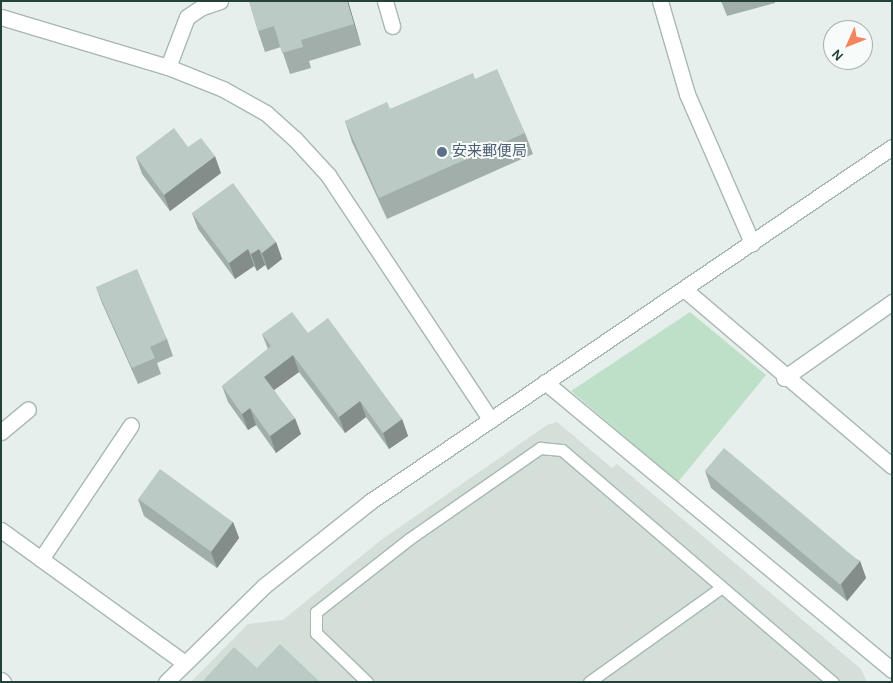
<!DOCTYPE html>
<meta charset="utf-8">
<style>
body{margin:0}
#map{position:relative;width:893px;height:683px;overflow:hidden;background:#e6efeb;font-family:Karla,"Noto Sans JP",sans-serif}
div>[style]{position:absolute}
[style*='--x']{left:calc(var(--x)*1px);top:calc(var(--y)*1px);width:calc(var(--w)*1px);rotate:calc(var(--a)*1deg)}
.built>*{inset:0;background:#d4dfda}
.green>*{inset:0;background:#bfe0c8}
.roads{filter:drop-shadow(1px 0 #a8b8b2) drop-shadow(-1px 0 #a8b8b2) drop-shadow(0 1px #a8b8b2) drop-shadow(0 -1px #a8b8b2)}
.lane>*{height:11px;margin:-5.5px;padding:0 5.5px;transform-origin:5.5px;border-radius:5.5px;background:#fff}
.street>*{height:15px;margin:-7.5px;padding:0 7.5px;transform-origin:7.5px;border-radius:7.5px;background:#fff}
.secondary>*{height:15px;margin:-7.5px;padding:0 7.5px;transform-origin:7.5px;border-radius:7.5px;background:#fff}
.wall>*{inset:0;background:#a1aea9}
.shaded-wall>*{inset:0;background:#838d89}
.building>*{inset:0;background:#bbcac4;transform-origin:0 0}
.dots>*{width:14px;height:14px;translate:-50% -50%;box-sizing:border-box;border:2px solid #f7fbf9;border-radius:50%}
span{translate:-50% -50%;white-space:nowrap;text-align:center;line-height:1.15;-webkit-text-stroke:4px #f7fbf9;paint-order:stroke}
.service-label{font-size:15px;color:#4e5e75}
.left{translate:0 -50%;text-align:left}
.frame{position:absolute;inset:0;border:2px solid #24423a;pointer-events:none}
.north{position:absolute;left:823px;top:20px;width:50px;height:50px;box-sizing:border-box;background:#f7fbf9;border:1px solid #a3b1ad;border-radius:50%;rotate:226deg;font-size:14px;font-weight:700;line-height:20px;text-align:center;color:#24423a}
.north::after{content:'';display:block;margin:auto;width:18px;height:22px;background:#f4845f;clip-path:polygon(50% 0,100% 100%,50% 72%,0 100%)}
</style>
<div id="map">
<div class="built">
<i style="clip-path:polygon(557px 422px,612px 468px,617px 464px,861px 669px,867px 682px,191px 682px,248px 624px,283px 620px,381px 540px,547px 425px)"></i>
</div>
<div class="green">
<i style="clip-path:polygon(690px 312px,766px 375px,678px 482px,571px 391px)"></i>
</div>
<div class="roads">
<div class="lane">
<i style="--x:367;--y:682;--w:71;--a:-136.1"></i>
<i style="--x:316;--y:633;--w:21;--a:-90"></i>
<i style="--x:316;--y:612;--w:118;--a:-38.1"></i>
<i style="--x:409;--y:539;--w:160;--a:-34.8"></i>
<i style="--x:540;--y:448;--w:22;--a:5"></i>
<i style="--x:562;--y:450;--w:357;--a:40.6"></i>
<i style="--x:589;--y:682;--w:163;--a:-35.5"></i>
</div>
<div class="street">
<i style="--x:385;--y:1;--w:26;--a:74"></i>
<i style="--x:660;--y:1;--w:97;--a:73.8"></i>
<i style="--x:687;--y:94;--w:163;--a:66.4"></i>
<i style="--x:168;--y:67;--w:53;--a:-69.2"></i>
<i style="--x:187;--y:17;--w:18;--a:-34"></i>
<i style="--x:202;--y:7;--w:19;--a:-18"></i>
<i style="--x:684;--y:289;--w:273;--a:40.4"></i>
<i style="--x:784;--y:378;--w:132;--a:-35.1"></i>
<i style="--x:545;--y:382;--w:451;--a:39.7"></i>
<i style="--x:1;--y:432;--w:35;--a:-40"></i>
<i style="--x:1;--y:530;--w:227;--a:35.9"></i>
<i style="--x:41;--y:559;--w:161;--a:-56.1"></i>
<i style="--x:1;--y:680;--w:3;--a:45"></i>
</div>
<div class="secondary">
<i style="--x:1;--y:17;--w:174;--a:16.7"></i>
<i style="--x:168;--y:67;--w:59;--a:21.8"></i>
<i style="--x:223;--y:89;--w:49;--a:29.2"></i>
<i style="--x:266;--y:113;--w:39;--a:42"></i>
<i style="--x:295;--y:139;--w:49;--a:47.5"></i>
<i style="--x:328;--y:175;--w:294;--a:56.4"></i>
<i style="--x:166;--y:682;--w:137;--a:-44.4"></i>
<i style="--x:264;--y:586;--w:137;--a:-38.5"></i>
<i style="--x:371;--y:501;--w:630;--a:-34.19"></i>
</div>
</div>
<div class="wall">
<i style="clip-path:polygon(249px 1px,348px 1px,361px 45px,309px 61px,311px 68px,290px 74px,281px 47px,265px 52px,258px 31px)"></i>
<i style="clip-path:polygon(721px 1px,775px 1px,775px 3px,727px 16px)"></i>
<i style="clip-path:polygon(475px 79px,525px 133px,533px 154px,387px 219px,352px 142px,345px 121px,390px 109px)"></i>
<i style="clip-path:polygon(136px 157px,221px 173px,170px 211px,142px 174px)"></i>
<i style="clip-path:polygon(192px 213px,276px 242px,282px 259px,268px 270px,265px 265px,257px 271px,254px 266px,235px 279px,198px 229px)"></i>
<i style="clip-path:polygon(96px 287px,167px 339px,173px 356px,157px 363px,161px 374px,138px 384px,102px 303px)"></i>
<i style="clip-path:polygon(308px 333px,402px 419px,408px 436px,389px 449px,366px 417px,345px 433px,299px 372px,274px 390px,301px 434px,276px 453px,256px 425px,248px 430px,228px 402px,222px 386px,268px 349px,262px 334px)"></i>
<i style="clip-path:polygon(705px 471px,860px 561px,866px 578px,847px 601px,711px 488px)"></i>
<i style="clip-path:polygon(138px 499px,233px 522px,239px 538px,217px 568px,144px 516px)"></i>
</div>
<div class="shaded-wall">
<i style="clip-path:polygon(347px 1px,348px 1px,361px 45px,354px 24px)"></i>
<i style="clip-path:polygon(215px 156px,221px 173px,170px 211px,164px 195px)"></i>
<i style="clip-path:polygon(276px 242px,282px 259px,268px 270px,262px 253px)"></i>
<i style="clip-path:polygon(248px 249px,254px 266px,235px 279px,229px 263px)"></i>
<i style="clip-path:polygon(259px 249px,265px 265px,257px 271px,251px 254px)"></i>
<i style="clip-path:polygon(293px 355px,299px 372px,270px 393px,264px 377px)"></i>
<i style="clip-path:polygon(360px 401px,366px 417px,345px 433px,339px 417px)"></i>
<i style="clip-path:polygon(250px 408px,256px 425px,248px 430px,242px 414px)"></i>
<i style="clip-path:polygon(295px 418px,301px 434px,276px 453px,270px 436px)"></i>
<i style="clip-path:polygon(402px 419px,408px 436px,389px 449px,383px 433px)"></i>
<i style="clip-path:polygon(233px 522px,239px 538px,217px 568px,211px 552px)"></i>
<i style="clip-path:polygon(860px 561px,866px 578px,847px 601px,841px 584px)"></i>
</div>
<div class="building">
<i style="clip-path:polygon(249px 1px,347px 1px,354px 24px,301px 40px,303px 47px,282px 53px,274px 26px,258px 31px)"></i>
<i style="clip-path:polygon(497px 69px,525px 133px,379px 198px,345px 121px,387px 102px,390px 109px,473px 73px,475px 79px)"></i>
<i style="clip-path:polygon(174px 128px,188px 147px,201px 138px,215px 156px,164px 195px,136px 157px)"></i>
<i style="clip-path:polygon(233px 183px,276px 242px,262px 253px,259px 249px,251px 254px,248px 249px,229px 263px,192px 213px)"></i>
<i style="clip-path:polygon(137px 269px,167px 339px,150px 347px,155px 358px,132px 368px,96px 287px)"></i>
<i style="clip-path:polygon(292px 312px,308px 333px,328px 318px,402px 419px,383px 433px,360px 401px,339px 417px,293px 355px,264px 377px,295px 418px,270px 436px,250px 408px,242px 414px,222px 386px,271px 346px,262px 334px)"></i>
<i style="left:724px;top:448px;width:177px;height:30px;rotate:40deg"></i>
<i style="left:160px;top:469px;width:90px;height:37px;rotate:36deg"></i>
<i style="clip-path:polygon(280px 644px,320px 682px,202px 682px,234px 647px,257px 668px)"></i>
</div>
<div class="dots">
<i style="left:442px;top:152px;background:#5c6f8a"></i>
</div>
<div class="service-label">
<span class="left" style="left:452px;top:152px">安来郵便局</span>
</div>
<div class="frame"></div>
<div class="north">N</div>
</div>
